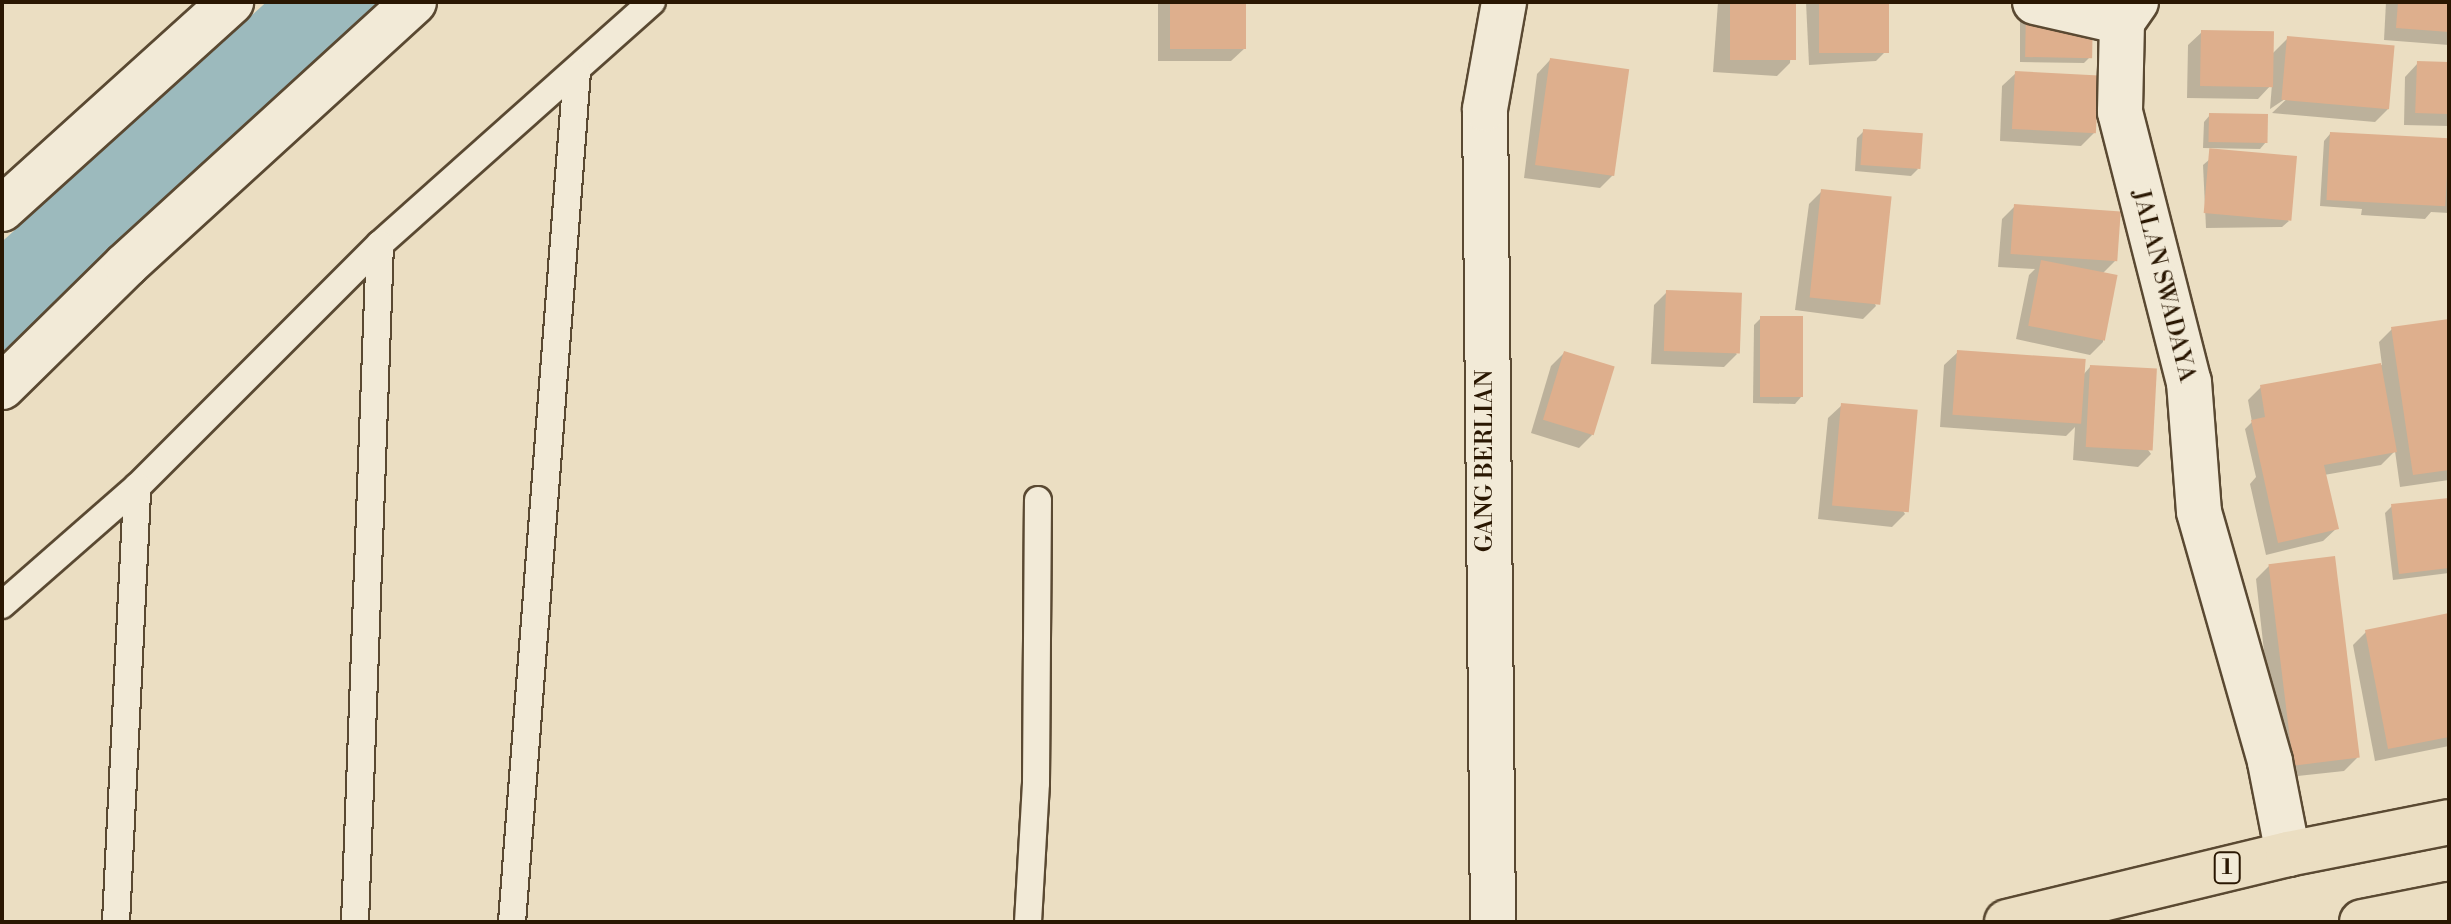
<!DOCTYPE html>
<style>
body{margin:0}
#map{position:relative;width:2451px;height:924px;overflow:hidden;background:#ebdec2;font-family:"Libre Bodoni",serif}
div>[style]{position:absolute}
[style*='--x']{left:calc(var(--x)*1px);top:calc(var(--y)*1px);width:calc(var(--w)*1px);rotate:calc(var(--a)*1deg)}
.shadow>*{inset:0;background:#0003}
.river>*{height:104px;margin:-52px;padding:0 52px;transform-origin:52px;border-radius:52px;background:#9cbabd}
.building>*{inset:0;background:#deaf8d;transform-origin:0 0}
.roads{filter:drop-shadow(2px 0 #5a4932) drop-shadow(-2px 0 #5a4932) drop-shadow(0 2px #5a4932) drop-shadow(0 -2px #5a4932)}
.lane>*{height:26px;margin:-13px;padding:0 13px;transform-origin:13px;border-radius:13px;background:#f2ead7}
.street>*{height:44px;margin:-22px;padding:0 22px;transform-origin:22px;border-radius:22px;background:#f2ead7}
.secondary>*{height:44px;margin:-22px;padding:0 22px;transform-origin:22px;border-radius:22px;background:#f2ead7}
.highway>*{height:44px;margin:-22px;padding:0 22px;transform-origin:22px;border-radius:22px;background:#ebdec2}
span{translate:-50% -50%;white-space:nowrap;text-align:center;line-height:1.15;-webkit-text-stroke:7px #f2ead7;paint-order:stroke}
.shield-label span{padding:2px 6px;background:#f2ead7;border:2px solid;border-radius:6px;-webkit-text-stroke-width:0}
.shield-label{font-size:22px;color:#2a1702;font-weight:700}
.street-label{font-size:24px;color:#2a1702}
.frame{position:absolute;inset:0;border:4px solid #2a1702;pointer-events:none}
</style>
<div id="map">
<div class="shadow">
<i style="clip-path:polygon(1158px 2px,1244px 2px,1245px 48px,1231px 61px,1158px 61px)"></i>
<i style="clip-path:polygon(1718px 2px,1794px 2px,1790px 63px,1777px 76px,1713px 72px)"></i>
<i style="clip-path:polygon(1806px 2px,1887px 2px,1889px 48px,1876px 61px,1809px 65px)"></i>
<i style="clip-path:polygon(2386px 2px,2449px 2px,2449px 45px,2384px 40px)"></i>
<i style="clip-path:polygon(2020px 16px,2091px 56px,2084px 63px,2020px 62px)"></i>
<i style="clip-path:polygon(2202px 32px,2272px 54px,2288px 38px,2388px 109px,2375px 122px,2272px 113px,2291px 95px,2270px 109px,2272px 84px,2258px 99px,2187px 98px,2188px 45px)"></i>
<i style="clip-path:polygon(1550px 60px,1613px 175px,1600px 188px,1524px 178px,1537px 74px)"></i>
<i style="clip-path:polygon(2418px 63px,2449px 64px,2449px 126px,2404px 125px,2405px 77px)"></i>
<i style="clip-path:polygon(2016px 73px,2094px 133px,2081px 146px,2000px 141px,2002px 86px)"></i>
<i style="clip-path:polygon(2210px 115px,2266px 142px,2260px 149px,2203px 148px,2204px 122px)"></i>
<i style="clip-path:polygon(1864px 131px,1918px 169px,1911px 176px,1855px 171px,1857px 138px)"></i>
<i style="clip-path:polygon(2330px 134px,2449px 140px,2449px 213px,2431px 212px,2425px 219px,2361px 215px,2362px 209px,2320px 206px,2324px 141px)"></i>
<i style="clip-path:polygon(2210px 159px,2289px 221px,2282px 227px,2206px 228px,2203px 165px)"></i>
<i style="clip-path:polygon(1822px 191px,1876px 306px,1863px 319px,1795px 310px,1809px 204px)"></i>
<i style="clip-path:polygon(2015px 206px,2115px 261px,2102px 274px,2103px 342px,2090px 355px,2016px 339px,2029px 275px,2035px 269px,1998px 267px,2002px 219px)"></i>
<i style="clip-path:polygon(1667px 292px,1737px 354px,1724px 367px,1651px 364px,1654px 305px)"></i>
<i style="clip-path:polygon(1761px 318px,1801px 397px,1795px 404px,1753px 403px,1754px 325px)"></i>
<i style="clip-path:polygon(2449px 321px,2449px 480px,2400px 487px,2395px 451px,2381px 465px,2324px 475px,2337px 528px,2323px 541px,2266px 555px,2250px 484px,2256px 477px,2245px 429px,2252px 422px,2248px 400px,2261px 387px,2382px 365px,2379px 342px,2392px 329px)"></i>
<i style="clip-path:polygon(1958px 352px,2083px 375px,2090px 367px,2151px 454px,2138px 467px,2073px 460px,2075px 427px,2066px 436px,1940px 427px,1944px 365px)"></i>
<i style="clip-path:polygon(1564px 353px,1592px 435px,1579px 448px,1531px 433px,1551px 366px)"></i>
<i style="clip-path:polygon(1842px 405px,1905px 514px,1892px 527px,1818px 519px,1828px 418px)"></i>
<i style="clip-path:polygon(2449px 500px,2449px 573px,2393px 580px,2385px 513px,2392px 506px)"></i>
<i style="clip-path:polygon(2269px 566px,2357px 758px,2344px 771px,2278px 778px,2256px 579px)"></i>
<i style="clip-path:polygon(2449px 616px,2449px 746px,2375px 761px,2353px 645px,2366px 632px)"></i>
</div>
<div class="river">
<i style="--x:2;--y:312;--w:462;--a:-42.2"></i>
</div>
<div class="building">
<i style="left:1170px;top:2px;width:76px;height:47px"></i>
<i style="left:1730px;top:2px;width:66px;height:58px"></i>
<i style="left:1819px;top:2px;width:70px;height:51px"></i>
<i style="clip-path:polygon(2398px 2px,2449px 2px,2449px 32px,2396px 28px)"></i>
<i style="left:2026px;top:7px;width:67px;height:50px;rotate:1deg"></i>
<i style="left:2201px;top:30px;width:73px;height:56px;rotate:1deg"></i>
<i style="left:2287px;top:36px;width:108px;height:64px;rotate:5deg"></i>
<i style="left:1550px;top:58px;width:80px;height:108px;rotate:8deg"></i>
<i style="left:2417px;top:61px;width:32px;height:52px;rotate:2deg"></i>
<i style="left:2015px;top:71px;width:84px;height:58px;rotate:3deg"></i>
<i style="left:2209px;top:113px;width:59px;height:29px;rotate:1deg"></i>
<i style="left:1863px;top:129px;width:60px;height:36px;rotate:4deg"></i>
<i style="left:2330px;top:132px;width:119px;height:68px;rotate:3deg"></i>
<i style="left:2297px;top:156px;width:65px;height:88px;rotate:95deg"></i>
<i style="left:1821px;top:189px;width:71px;height:109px;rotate:6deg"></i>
<i style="left:2014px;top:204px;width:107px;height:50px;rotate:4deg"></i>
<i style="left:2041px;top:260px;width:78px;height:67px;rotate:11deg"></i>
<i style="left:1666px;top:290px;width:76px;height:61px;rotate:2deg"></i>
<i style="left:1760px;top:316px;width:43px;height:81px"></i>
<i style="clip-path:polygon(2449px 319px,2449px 470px,2413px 475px,2391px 327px)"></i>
<i style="left:1957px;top:350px;width:129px;height:65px;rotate:4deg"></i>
<i style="left:1564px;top:351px;width:53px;height:72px;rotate:17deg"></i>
<i style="clip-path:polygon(2381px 363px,2397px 452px,2324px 465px,2339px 529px,2278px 543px,2251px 420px,2265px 417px,2260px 385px)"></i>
<i style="left:2090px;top:365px;width:67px;height:82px;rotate:3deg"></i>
<i style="left:1841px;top:403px;width:77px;height:103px;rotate:5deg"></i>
<i style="clip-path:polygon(2449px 498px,2449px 568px,2399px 574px,2391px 504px)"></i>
<i style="left:2335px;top:556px;width:203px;height:67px;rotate:83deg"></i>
<i style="clip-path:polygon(2449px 613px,2449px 737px,2388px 749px,2365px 630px)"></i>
</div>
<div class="roads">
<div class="lane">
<i style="--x:2;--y:605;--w:179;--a:-41.2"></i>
<i style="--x:137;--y:487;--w:344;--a:-45"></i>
<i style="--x:380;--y:244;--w:364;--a:-41.7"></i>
<i style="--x:116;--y:922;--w:436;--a:-87.2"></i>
<i style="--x:355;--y:922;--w:678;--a:-87.89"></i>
<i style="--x:512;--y:922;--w:852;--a:-85.63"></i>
<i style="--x:1028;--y:922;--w:139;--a:-86.7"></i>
<i style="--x:1036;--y:783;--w:283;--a:-89.6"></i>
</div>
<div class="street">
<i style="--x:2035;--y:2;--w:89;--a:12.9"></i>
<i style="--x:2136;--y:2;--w:24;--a:125"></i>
<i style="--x:2122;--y:22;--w:90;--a:91.3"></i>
<i style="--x:2120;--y:112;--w:279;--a:75.7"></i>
<i style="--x:2189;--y:382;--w:130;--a:85.6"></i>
<i style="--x:2199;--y:512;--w:260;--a:74.1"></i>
<i style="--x:2270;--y:762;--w:94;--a:78.9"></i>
<i style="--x:2;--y:387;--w:174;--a:-44.5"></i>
<i style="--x:126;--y:265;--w:390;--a:-42.4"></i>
<i style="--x:1493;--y:922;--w:813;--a:-90.56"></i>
<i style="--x:1485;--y:109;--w:109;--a:-79.9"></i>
</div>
<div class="secondary">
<i style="--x:2;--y:209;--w:309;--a:-42.1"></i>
</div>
<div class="highway">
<i style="--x:2007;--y:922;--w:289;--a:-13.6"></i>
<i style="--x:2288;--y:854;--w:164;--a:-11.2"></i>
<i style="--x:2362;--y:922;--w:89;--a:-11.1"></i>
</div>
</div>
<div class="shield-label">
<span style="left:2227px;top:868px">1</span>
</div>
<div class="street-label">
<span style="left:2163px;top:286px;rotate:76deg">JALAN SWADAYA</span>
<span style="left:1486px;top:461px;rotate:-90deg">GANG BERLIAN</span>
</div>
<div class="frame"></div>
</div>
